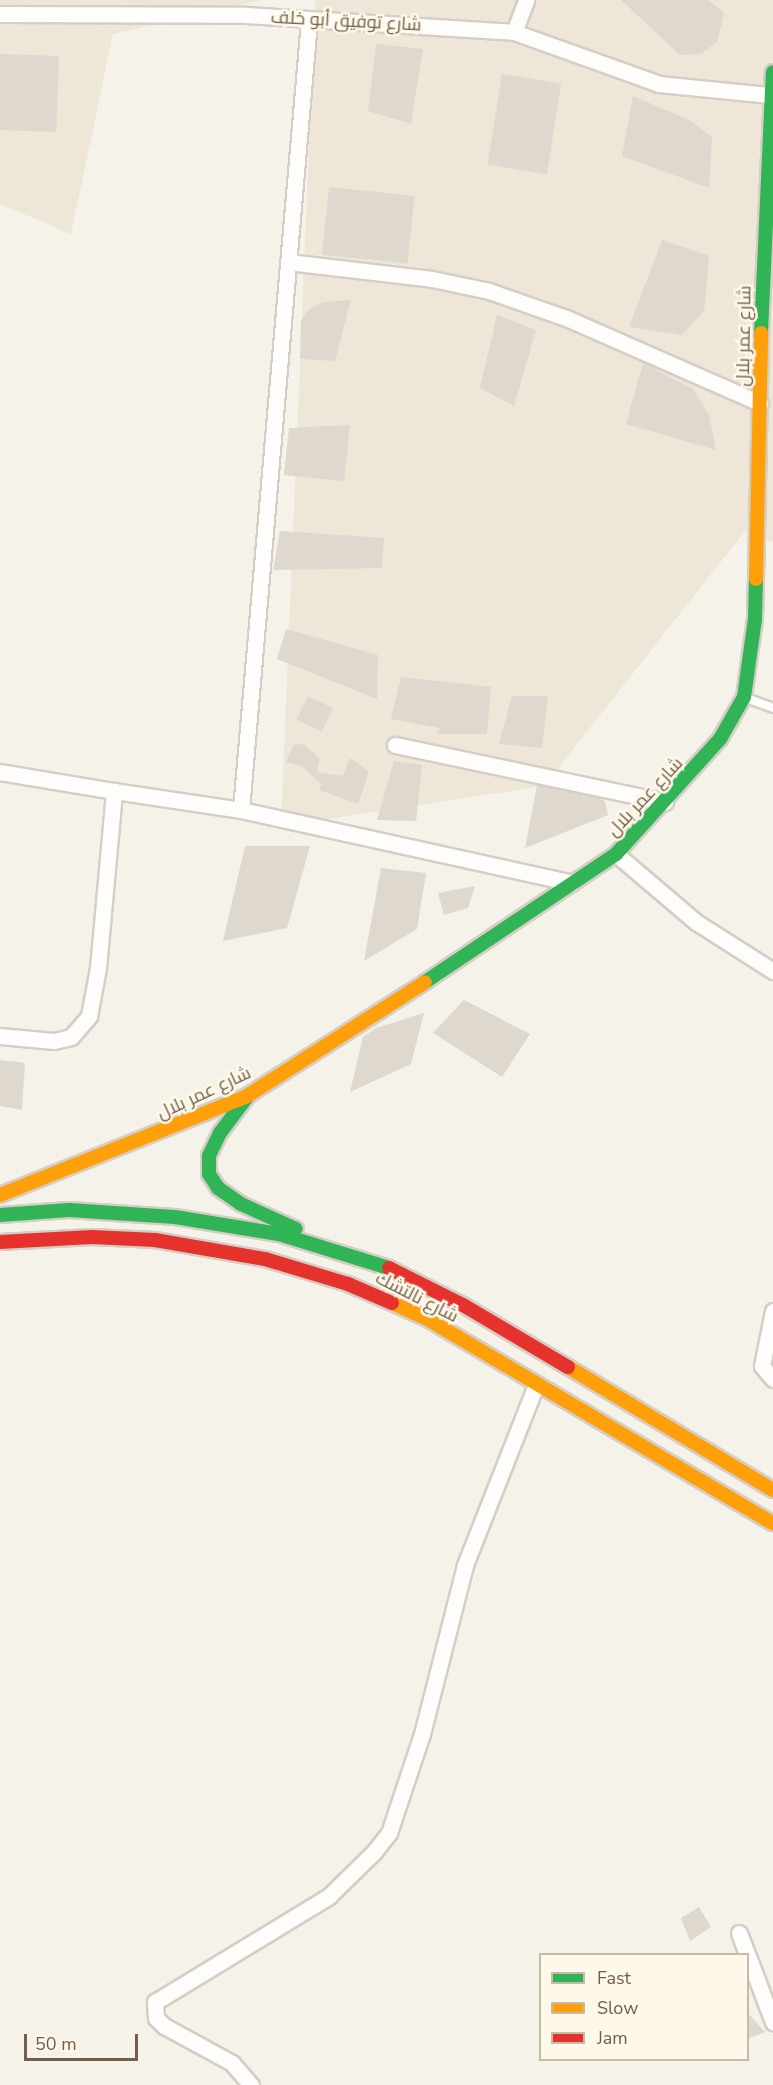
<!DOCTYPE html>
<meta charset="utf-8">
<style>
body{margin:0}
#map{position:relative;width:773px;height:2085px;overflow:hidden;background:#f5f2e9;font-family:"Nunito Sans",Cairo,sans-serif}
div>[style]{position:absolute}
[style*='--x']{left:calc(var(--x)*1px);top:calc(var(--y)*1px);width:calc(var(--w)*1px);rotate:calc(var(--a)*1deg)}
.residential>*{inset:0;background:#eee6d6}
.building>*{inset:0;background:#ded8ce;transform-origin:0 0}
.roads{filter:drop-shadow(2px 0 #d4cec6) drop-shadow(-2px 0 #d4cec6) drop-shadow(0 2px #d4cec6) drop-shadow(0 -2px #d4cec6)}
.lane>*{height:8px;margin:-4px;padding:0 4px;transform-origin:4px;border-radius:4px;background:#fefdfc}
.street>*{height:15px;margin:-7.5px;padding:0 7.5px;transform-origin:7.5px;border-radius:7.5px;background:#fefdfc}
.fast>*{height:14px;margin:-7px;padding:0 7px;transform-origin:7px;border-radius:7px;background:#30b455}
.slow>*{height:14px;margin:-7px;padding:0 7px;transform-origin:7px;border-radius:7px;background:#ff9f0a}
.jam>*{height:14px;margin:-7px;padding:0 7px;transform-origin:7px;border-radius:7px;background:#e5322d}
span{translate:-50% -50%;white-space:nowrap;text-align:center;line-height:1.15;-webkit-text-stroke:5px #fef8e9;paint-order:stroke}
.street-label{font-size:18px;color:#715d4a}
.legend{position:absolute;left:539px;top:1953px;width:210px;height:108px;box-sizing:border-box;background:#fef8e9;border:2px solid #c6baa9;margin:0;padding:8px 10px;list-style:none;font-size:18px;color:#715d4a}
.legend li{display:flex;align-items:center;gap:12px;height:30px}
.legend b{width:30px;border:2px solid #c6baa9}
.scale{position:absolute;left:24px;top:2034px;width:114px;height:27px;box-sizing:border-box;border:3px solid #715d4a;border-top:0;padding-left:8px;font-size:18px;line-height:21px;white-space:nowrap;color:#715d4a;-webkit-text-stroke:4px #fef8e9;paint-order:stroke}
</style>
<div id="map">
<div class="residential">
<i style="clip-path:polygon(0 0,262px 0,113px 34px,71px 234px,0 204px)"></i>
<i style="clip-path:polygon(315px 0,773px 0,773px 542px,745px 531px,544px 786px,281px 826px)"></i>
</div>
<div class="building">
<i style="clip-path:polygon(621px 0,708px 0,724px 13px,717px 42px,701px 54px,680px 55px)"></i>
<i style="clip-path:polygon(376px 44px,423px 49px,411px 124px,368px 111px)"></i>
<i style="left:0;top:54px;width:59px;height:76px;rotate:2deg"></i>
<i style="left:502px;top:74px;width:60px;height:92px;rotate:9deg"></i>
<i style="clip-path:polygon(633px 96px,689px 120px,712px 137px,709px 188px,622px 156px)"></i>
<i style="left:329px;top:187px;width:86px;height:68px;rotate:6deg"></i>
<i style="clip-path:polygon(662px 240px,709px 256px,704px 311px,682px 335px,629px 327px)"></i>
<i style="clip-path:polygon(351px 300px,335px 361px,300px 359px,301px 320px,310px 309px,323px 302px)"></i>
<i style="clip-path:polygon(497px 315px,536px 330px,514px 406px,480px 388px)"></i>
<i style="clip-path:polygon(643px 363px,693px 389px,709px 415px,716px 450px,626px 424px)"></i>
<i style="clip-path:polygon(350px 425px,344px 481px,284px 475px,289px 428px)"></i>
<i style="clip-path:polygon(280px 531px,384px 538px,382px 568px,273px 570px)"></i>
<i style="clip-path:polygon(286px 629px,378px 655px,377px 699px,277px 659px)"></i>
<i style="clip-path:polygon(401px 677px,491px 687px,487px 734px,437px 734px,439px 728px,391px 719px)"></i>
<i style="left:308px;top:696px;width:28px;height:26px;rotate:26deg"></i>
<i style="clip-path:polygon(512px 696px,548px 696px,542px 748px,499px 744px)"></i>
<i style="clip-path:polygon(304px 744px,320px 759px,317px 772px,343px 776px,350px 758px,369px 772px,358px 804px,319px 790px,321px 784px,302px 766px,286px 762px,294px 745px)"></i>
<i style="clip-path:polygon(394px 761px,422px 765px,416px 821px,377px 820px)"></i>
<i style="clip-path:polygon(537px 785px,600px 798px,605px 801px,608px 815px,525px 848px)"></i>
<i style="clip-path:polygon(245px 846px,310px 846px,287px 928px,223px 941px)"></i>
<i style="clip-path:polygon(381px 868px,426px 873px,417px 929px,364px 961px)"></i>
<i style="clip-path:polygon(475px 886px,468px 908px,444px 915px,438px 893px)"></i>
<i style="clip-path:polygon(464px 1000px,530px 1034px,502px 1077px,433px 1033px)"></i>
<i style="clip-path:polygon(424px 1013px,411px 1064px,350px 1092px,363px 1037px,376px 1028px)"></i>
<i style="clip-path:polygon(0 1060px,25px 1063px,22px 1110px,0 1106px)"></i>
<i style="clip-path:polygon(699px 1907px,711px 1927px,690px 1941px,681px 1918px)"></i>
<i style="clip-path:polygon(747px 2012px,765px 2032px,747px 2039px)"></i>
</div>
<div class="roads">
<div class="lane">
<i style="--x:746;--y:698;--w:29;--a:20"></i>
</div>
<div class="street">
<i style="--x:0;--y:14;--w:246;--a:0.2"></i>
<i style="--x:246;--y:15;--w:269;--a:3.6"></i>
<i style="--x:514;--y:32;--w:34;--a:-69"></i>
<i style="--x:309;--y:21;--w:792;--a:94.93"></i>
<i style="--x:241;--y:810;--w:339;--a:12.4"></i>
<i style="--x:514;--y:32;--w:154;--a:19.7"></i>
<i style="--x:659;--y:84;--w:112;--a:5.7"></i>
<i style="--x:288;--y:262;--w:145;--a:6.7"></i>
<i style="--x:432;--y:279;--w:58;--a:11.9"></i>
<i style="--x:489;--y:291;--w:82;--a:19.3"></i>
<i style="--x:566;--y:318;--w:212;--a:23.7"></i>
<i style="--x:395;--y:745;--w:276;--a:11.9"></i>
<i style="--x:0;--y:772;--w:116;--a:9.5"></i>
<i style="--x:616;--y:854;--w:105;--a:40.4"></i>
<i style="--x:696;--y:922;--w:91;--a:32.5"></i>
<i style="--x:0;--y:1036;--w:54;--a:5.3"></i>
<i style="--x:54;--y:1041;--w:17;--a:-13"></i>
<i style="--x:71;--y:1037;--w:28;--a:-49"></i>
<i style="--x:89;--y:1016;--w:49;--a:-79.4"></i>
<i style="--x:98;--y:968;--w:178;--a:-84.8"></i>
<i style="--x:114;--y:791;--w:128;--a:8.5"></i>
<i style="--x:773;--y:1311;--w:56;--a:101.3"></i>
<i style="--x:762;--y:1366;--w:17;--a:50"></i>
<i style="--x:739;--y:1933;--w:22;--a:69"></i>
<i style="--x:748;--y:1956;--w:71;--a:69.3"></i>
<i style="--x:251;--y:2085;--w:29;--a:-131"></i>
<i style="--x:232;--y:2063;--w:77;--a:-151.4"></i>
<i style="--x:164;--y:2026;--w:11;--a:-135"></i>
<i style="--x:156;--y:2018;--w:16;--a:-94"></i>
<i style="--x:155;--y:2002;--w:204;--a:-31.3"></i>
<i style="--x:329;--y:1896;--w:63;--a:-44.4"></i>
<i style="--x:374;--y:1852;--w:24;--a:-52"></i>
<i style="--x:389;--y:1833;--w:104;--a:-71.6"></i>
<i style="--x:422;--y:1734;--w:174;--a:-75.7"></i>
<i style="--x:465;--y:1565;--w:193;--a:-68.5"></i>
</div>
<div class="fast">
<i style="--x:761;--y:333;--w:261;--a:-87.4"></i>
<i style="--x:425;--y:982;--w:230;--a:-33.8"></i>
<i style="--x:616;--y:854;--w:155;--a:-47.9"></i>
<i style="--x:720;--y:739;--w:48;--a:-60.3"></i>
<i style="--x:744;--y:697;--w:79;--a:-82"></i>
<i style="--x:755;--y:619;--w:40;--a:-88.6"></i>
<i style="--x:247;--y:1097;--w:45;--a:126.9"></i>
<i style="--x:220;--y:1133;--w:25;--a:116"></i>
<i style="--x:209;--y:1156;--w:18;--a:90"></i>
<i style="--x:209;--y:1174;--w:17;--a:57"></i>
<i style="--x:218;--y:1188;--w:28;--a:35"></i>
<i style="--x:241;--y:1204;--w:60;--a:24.4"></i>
<i style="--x:0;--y:1215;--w:69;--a:-4.1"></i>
<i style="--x:69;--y:1210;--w:106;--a:3.8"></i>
<i style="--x:175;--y:1217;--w:105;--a:9.3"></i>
<i style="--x:279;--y:1234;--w:115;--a:17.2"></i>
</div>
<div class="slow">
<i style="--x:756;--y:579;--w:246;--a:-88.8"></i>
<i style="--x:0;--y:1195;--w:266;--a:-21.8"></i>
<i style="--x:247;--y:1096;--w:211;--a:-32.6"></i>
<i style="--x:392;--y:1303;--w:35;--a:24"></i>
<i style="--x:424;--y:1317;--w:405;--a:30.6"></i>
<i style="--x:568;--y:1367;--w:239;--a:31"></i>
</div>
<div class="jam">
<i style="--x:0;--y:1242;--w:92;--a:-3.1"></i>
<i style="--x:92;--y:1237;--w:63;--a:2.7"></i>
<i style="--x:155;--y:1240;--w:112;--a:9.8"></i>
<i style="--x:265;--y:1259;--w:87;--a:16.8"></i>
<i style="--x:348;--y:1284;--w:48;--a:23.4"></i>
<i style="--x:389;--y:1268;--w:83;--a:26.6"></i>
<i style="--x:463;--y:1305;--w:122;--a:30.6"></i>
</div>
</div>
<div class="street-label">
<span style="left:346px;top:21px;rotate:3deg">شارع توفيق أبو خلف</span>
<span style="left:744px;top:336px;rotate:-89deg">شارع عمر بلال</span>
<span style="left:645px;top:797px;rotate:-47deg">شارع عمر بلال</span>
<span style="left:204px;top:1093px;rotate:-25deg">شارع عمر بلال</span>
<span style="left:417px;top:1297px;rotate:27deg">شارع نالتشك</span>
</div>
<ul class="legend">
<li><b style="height:8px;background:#30b455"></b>Fast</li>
<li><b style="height:8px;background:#ff9f0a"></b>Slow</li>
<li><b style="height:8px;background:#e5322d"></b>Jam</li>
</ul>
<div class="scale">50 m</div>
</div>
